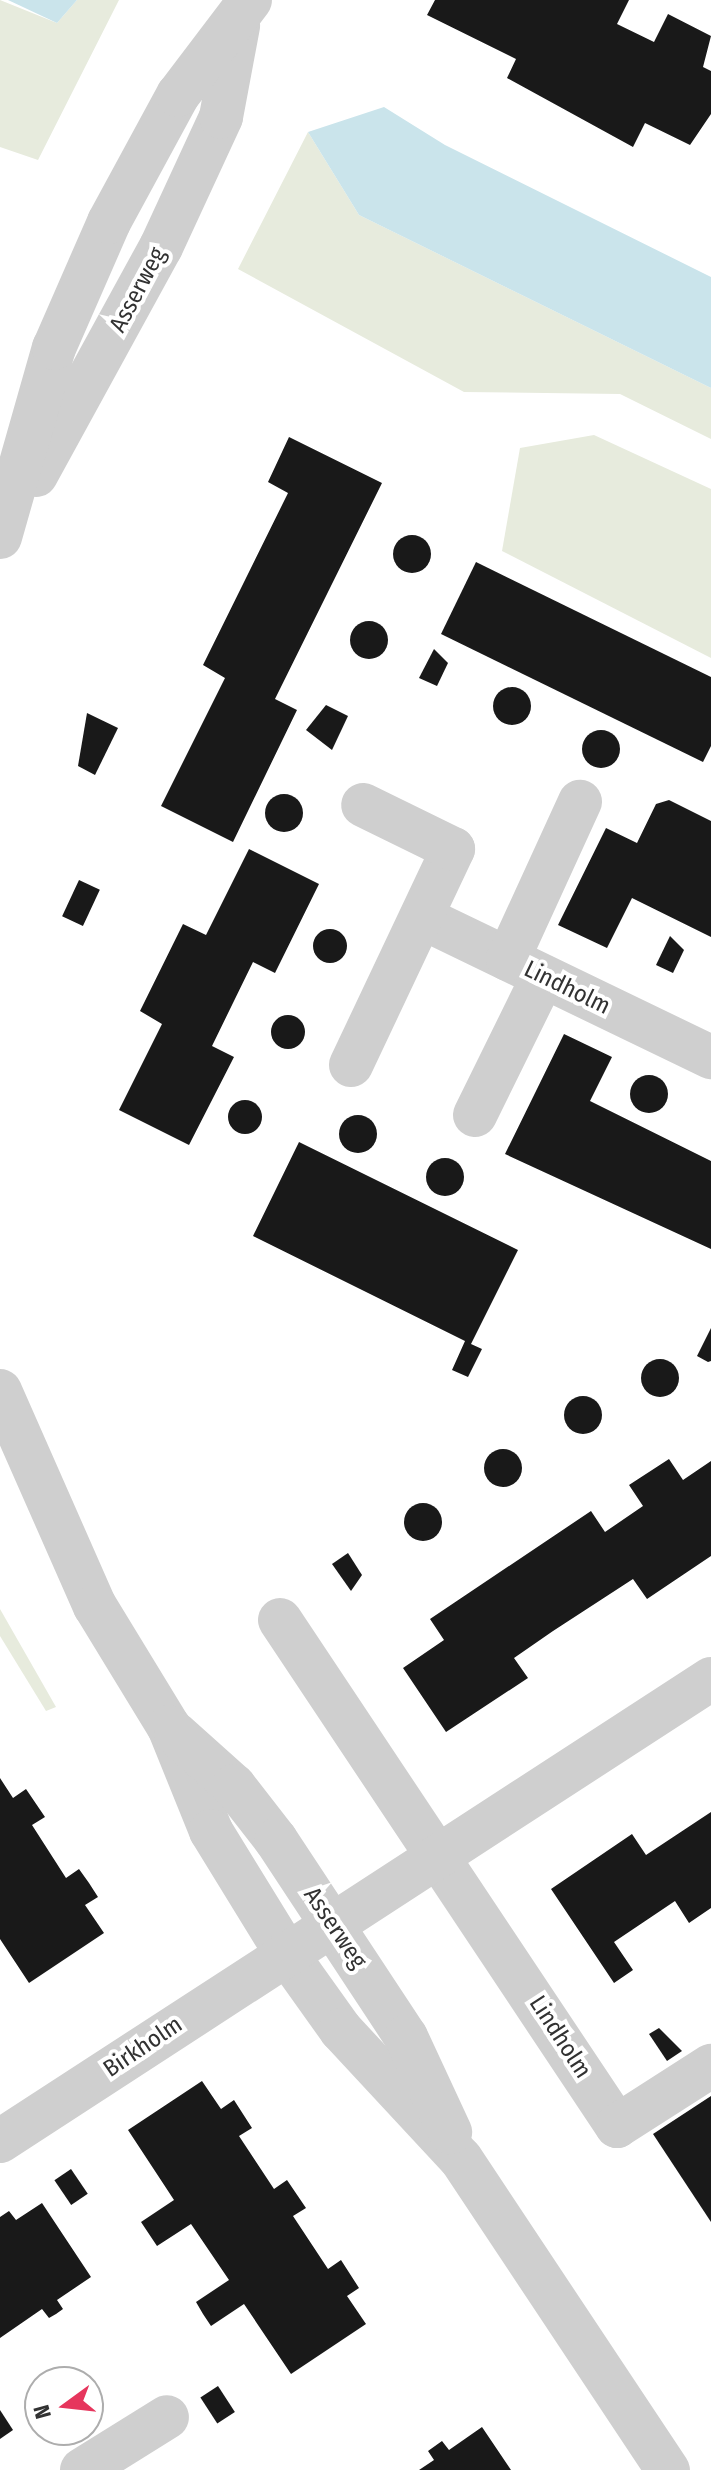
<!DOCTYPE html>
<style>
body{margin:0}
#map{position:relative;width:711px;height:2470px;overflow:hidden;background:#fff;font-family:"Fira Sans Condensed",sans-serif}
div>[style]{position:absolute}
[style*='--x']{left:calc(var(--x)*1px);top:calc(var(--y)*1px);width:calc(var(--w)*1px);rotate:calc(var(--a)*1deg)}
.green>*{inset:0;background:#e7ebdd}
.water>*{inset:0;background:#cae4eb}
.building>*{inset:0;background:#191919;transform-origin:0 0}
.round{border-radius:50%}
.minor>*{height:44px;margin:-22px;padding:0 22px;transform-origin:22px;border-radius:22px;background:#cfcfcf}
span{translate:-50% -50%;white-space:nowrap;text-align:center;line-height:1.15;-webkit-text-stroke:8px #fff;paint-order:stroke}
.street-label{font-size:24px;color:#323232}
.north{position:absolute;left:24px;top:2366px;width:80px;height:80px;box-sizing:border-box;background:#fff;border:2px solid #adadad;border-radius:50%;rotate:255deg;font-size:22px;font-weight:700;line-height:32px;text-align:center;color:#323232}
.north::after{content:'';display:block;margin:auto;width:28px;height:36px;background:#e6365d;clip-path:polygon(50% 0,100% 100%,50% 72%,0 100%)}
</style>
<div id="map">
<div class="green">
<i style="clip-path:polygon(0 0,57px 23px,77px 0,119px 0,38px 160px,0 147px)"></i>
<i style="clip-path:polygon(308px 132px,359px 215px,711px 388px,711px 439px,620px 394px,464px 392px,238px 269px)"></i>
<i style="clip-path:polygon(594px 435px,711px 489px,711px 658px,502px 551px,520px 448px)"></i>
<i style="clip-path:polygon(0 1609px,56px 1707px,46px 1711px,0 1636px)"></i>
</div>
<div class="water">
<i style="clip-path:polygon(8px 0,77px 0,57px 23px)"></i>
<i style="clip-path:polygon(384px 107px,445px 145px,711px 277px,711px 388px,359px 215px,308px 132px)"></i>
</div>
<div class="building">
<i style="clip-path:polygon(435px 0,629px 0,617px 24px,654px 42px,668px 14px,711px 36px,703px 67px,711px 71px,711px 114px,690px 145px,645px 123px,633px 147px,507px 78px,516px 59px,427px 15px)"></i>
<i style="clip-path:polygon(289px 437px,382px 483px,275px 699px,297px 710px,233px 842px,161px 806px,225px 678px,203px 665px,288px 493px,268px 482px)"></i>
<i class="round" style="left:393px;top:535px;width:38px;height:38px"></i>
<i style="clip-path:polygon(476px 562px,711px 677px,711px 746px,703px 762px,441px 634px)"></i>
<i class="round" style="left:350px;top:621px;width:38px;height:38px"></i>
<i style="clip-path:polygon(434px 649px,448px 663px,437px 686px,419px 678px)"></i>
<i class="round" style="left:493px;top:687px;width:38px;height:38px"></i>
<i style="clip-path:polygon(326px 705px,348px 716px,332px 750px,306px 730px)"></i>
<i style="clip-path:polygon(87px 713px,118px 728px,95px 775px,78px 766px)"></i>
<i class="round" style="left:582px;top:730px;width:38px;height:38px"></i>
<i class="round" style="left:265px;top:794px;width:38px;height:38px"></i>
<i style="clip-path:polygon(669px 800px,711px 821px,711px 937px,632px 898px,607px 948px,558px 925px,606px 828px,637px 843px,656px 804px)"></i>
<i style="clip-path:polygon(249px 849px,319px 884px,275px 973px,253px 962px,212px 1046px,234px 1057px,189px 1145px,119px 1110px,162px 1024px,140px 1011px,183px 924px,206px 935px)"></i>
<i style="left:79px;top:880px;width:23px;height:40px;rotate:25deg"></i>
<i class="round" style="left:313px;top:929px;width:34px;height:34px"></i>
<i style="clip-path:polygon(670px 936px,684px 950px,673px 973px,656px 965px)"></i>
<i class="round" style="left:271px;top:1015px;width:34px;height:34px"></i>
<i style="clip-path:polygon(564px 1034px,612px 1057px,590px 1101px,711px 1161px,711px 1249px,505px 1154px)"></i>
<i class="round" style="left:630px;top:1075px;width:38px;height:38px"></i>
<i class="round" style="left:228px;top:1100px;width:34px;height:34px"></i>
<i class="round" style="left:339px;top:1115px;width:38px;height:38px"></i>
<i style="clip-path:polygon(299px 1142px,518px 1250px,471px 1344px,482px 1349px,468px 1377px,452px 1370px,465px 1341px,253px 1236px)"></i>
<i class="round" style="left:426px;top:1158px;width:38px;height:38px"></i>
<i style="clip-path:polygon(711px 1328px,711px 1361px,708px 1362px,697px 1356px)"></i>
<i class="round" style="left:641px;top:1359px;width:38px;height:38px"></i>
<i class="round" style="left:564px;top:1396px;width:38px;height:38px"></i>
<i class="round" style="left:484px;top:1449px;width:38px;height:38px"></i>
<i style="clip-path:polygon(669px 1459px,683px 1480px,711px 1461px,711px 1556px,647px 1599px,633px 1579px,553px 1631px,514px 1658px,528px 1678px,446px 1732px,403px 1668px,444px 1640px,430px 1619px,591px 1511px,605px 1532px,643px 1506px,629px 1485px)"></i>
<i class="round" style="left:404px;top:1503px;width:38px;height:38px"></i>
<i style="clip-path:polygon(348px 1553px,362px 1575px,351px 1591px,332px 1564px)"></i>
<i style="clip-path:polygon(0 1778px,13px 1798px,26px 1789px,45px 1817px,32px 1825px,66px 1878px,79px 1869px,89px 1883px,98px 1897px,85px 1905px,104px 1933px,29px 1983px,0 1939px)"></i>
<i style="clip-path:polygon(711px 1812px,711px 1908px,689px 1923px,675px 1901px,614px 1942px,633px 1970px,614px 1983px,551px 1889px,632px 1834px,646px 1855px)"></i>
<i style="clip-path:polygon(659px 2028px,682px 2051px,667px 2061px,649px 2034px)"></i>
<i style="clip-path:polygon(202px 2081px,221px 2109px,234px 2100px,252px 2128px,239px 2136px,274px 2189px,287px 2180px,306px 2208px,293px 2216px,328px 2269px,341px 2260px,359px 2288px,347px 2296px,366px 2324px,291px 2374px,244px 2304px,211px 2326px,203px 2314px,196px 2302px,229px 2280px,191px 2224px,157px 2246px,141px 2222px,174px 2200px,128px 2130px)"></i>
<i style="clip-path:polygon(711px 2096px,711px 2222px,653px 2134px)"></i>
<i style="left:71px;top:2169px;width:30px;height:20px;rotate:56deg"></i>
<i style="clip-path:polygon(42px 2203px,91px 2277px,57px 2300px,63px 2309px,56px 2314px,49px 2318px,42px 2309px,0 2338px,0 2217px,9px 2211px,16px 2220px)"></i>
<i style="left:218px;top:2386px;width:31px;height:21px;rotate:57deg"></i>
<i style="clip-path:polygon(0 2410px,13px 2430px,0 2439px)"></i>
<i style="clip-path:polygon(482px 2427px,511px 2470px,419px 2470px,434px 2460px,428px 2451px,442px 2441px,449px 2450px)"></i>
</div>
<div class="minor">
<i style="--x:36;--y:475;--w:260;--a:-61.3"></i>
<i style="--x:161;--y:247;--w:143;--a:-65.2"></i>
<i style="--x:221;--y:117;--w:93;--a:-79.4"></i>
<i style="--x:0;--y:537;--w:197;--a:-74.1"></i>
<i style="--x:54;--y:348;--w:137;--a:-66.4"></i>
<i style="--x:109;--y:222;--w:145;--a:-61.5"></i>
<i style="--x:178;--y:95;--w:119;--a:-52.8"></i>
<i style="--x:423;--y:918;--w:320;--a:25.8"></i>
<i style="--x:508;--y:959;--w:173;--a:-65.4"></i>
<i style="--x:351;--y:1065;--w:239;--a:-64.7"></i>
<i style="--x:453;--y:849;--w:100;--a:-153.9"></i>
<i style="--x:475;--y:1115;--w:154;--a:-63.8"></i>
<i style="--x:0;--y:1391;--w:235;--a:66.2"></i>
<i style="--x:95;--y:1606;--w:142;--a:58.6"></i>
<i style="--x:169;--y:1727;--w:112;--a:68"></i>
<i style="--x:211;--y:1831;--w:143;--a:58.4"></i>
<i style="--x:286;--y:1953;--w:95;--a:54.5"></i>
<i style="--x:341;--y:2030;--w:176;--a:47.1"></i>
<i style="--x:461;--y:2159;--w:374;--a:56.4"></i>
<i style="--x:280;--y:1620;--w:608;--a:56.34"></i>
<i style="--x:617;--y:2126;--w:112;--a:-32.6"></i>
<i style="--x:176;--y:1734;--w:78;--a:41.9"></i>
<i style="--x:234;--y:1786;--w:68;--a:52.1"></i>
<i style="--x:276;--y:1840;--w:236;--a:56.6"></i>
<i style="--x:406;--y:2037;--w:105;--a:65.1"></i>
<i style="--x:0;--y:2141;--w:848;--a:-33.02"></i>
<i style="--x:82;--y:2470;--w:100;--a:-31.9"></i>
</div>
<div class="street-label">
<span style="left:138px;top:290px;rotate:-62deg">Asserweg</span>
<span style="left:567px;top:988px;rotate:26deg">Lindholm</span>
<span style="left:335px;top:1928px;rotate:56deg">Asserweg</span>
<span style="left:560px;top:2037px;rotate:57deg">Lindholm</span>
<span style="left:143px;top:2047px;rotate:-34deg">Birkholm</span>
</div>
<div class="north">N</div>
</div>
